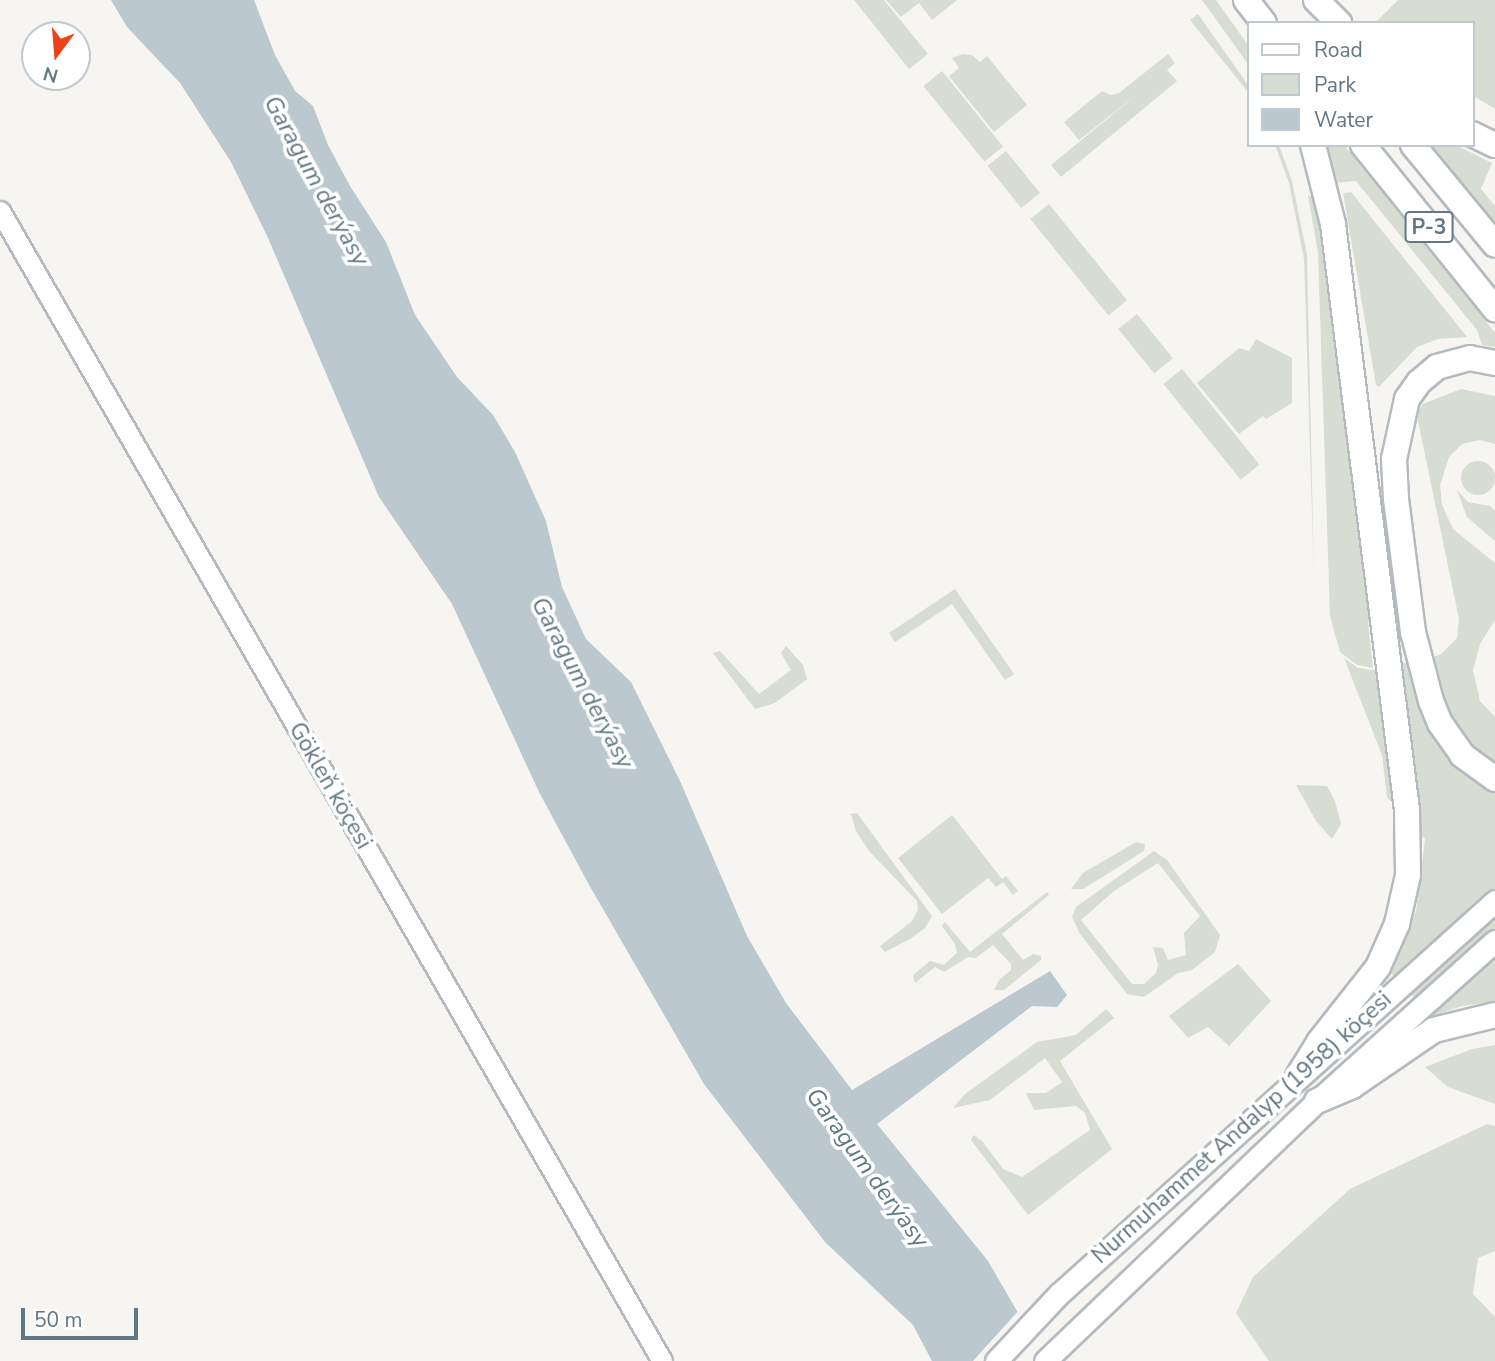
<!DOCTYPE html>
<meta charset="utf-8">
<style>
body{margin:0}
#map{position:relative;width:1495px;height:1361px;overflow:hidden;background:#f6f5f1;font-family:"Nunito Sans",sans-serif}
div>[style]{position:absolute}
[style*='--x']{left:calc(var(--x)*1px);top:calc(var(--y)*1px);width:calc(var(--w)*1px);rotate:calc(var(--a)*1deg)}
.green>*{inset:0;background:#d7ddd2;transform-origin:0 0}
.round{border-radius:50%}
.water>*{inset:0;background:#bbc8cd}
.pier>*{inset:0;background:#f6f5f1}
.roads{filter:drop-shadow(2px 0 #b4babe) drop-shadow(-2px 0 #b4babe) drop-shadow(0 2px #b4babe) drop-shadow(0 -2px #b4babe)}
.secondary>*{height:19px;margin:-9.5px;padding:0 9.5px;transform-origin:9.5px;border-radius:9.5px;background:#fff}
.primary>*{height:21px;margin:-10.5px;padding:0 10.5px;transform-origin:10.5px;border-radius:10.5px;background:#fff}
.highway>*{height:24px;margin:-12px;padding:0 12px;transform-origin:12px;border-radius:12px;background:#fff}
span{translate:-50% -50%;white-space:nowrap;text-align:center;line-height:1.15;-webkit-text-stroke:7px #fff;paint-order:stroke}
.shield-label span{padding:2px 5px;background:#fff;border:2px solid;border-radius:5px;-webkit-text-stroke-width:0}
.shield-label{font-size:21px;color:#627784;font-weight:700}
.street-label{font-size:23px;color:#627784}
.water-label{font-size:24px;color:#5e7a82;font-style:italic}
.legend{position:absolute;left:1247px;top:21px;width:228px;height:126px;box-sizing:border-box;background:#fff;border:2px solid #c0c9ce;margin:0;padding:9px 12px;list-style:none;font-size:21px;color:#627784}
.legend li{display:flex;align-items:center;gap:14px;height:35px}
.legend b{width:35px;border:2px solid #c0c9ce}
.north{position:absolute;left:21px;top:21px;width:70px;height:70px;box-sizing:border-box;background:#fff;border:2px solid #c0c9ce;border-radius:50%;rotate:196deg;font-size:19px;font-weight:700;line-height:28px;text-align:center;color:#627784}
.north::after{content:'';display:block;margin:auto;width:24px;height:32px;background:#ee4019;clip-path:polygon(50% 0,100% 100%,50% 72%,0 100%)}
.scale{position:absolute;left:21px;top:1308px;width:117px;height:32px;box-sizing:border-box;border:4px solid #627784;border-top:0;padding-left:9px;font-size:21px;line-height:24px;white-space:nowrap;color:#627784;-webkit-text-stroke:5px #fff;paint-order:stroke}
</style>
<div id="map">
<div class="green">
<i style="clip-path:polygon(854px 0,884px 0,928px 54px,909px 69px)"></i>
<i style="clip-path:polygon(886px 0,957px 0,932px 20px,919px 3px,901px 17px)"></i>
<i style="clip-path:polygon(1202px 0,1216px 0,1248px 45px,1248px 64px)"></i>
<i style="clip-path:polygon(1398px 0,1495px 0,1495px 109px,1472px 95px,1472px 23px,1375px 23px)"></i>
<i style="clip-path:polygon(1198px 14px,1248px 85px,1248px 92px,1190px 20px)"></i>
<i style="clip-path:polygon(963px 54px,972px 55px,980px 62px,987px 56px,1027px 105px,994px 132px,949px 76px,959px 68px,952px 58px)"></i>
<i style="clip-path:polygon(1168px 54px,1175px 63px,1167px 70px,1177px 81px,1061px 177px,1051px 165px,1140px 92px,1079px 140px,1064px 122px,1102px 91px,1111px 95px,1119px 93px)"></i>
<i style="left:942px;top:71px;width:97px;height:24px;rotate:51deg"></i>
<i style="clip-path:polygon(1275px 145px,1279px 145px,1292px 181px,1307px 255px,1314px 576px,1304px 259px,1289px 183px)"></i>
<i style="clip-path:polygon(1323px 145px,1344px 145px,1495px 333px,1495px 347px,1482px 345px,1477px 330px,1356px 181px,1333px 183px)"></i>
<i style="clip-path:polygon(1432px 145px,1456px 145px,1492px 163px,1481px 189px,1495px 206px,1495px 224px)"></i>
<i style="left:1006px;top:151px;width:54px;height:24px;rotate:51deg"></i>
<i style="clip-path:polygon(1351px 192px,1467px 337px,1438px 339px,1417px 347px,1379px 387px,1376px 385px,1343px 193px)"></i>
<i style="clip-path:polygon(1316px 195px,1326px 253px,1371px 620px,1368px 622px,1373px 668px,1357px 665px,1340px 652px,1330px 616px,1318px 253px,1308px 196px)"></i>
<i style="left:1049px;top:204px;width:124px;height:24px;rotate:51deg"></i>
<i style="left:1137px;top:314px;width:57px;height:24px;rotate:51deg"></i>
<i style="clip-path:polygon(1256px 339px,1292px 358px,1292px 403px,1266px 419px,1263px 416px,1239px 434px,1197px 383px,1239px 348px,1249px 351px)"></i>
<i style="left:1182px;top:369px;width:123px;height:24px;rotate:51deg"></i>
<i style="clip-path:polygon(1461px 389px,1495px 396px,1495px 444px,1480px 440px,1462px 444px,1449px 457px,1440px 485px,1442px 505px,1453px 529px,1495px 563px,1495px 620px,1480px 644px,1473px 670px,1480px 701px,1495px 717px,1495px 1001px,1462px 1006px,1432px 1016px,1391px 973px,1416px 911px,1425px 839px,1387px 797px,1382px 755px,1344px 658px,1358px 668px,1372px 670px,1440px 655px,1457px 638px,1459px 619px,1418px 421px,1418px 411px,1423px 404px)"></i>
<i class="round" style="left:1461px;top:461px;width:34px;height:34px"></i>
<i style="clip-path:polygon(1457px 490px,1468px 502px,1490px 506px,1495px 511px,1495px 541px,1467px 517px)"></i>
<i style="clip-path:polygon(955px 589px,1014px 674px,1005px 680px,952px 604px,895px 642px,889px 633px)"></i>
<i style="clip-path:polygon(786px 646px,803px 665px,807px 679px,775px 703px,755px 709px,713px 653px,720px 651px,759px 694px,791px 670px,781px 653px)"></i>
<i style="clip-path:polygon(1296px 785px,1327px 786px,1335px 801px,1341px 824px,1332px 839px,1316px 821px)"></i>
<i style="clip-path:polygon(857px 813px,932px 916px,925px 928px,910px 939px,885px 952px,880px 946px,911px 922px,918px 910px,917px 901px,869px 851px,856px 831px,851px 814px)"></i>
<i style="clip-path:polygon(952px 815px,1002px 879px,1006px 876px,1018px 891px,1013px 895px,1003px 882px,996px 887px,988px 878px,942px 914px,898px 858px)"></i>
<i style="clip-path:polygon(1136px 842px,1145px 844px,1144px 851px,1083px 889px,1071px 889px,1083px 873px)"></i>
<i style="clip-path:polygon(evenodd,1154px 851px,1167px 860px,1220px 935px,1215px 952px,1192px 970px,1178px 973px,1144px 997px,1127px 994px,1080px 934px,1072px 917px,1076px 907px,1154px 851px,1158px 863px,1200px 916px,1184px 933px,1186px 955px,1168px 960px,1163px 948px,1153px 947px,1158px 965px,1156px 973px,1144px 984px,1132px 984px,1081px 920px,1114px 891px,1158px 863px)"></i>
<i style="clip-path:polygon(1047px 892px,1049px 895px,1002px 934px,1023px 960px,1033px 954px,1041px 956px,1041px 960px,1004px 990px,994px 990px,999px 980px,1011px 970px,1011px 964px,993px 945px,976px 958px,968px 957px,944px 972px,935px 967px,915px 983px,913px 975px,930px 961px,944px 965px,957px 953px,955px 944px,942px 926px,945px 922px,970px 952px)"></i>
<i style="clip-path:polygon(1238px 964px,1271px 1001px,1229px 1046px,1208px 1027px,1188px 1038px,1169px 1016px)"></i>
<i style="clip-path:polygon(1106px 1009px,1114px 1018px,1060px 1061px,1112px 1149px,1028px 1215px,971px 1140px,974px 1135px,983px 1142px,1003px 1169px,1022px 1177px,1090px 1130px,1085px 1113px,1076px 1106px,1034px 1110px,1026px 1093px,1046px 1093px,1062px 1082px,1045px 1058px,990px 1100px,953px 1108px,965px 1094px,1037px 1042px,1076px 1035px)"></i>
<i style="clip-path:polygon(1495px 1045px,1495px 1104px,1448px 1087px,1425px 1067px,1472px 1049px)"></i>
<i style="clip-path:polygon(1487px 1124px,1495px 1126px,1495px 1251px,1478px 1258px,1473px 1294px,1495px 1317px,1495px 1361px,1269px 1361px,1236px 1313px,1253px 1277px,1350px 1189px)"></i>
</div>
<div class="water">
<i style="clip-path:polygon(111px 0,254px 0,275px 55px,295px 91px,313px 106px,328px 145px,350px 186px,386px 242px,415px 315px,457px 377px,493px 415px,515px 452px,546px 521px,562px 587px,586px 639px,631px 682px,680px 781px,747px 936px,786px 1003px,852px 1090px,1050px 971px,1067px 995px,1057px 1007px,1032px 1006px,877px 1124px,988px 1261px,1046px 1361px,932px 1361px,913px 1325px,825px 1242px,704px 1084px,588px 883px,539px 792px,452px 604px,379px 497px,268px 238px,231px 162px,180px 83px,127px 27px)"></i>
</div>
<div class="pier">
<i style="clip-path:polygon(1020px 1309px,1049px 1361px,973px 1361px)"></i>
</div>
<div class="roads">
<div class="secondary">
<i style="--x:0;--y:211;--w:1327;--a:60.07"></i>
</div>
<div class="primary">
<i style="--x:996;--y:1361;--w:92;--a:-46.8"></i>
<i style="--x:1059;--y:1294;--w:587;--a:-42.03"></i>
<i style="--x:1045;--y:1361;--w:376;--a:-43.7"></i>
<i style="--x:1317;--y:1101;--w:239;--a:-42"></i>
</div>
<div class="highway">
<i style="--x:1246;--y:0;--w:29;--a:52"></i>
<i style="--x:1316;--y:0;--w:33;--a:45"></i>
<i style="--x:1472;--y:134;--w:25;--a:26"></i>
<i style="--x:1363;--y:145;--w:211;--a:51.2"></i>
<i style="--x:1413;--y:145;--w:129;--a:50.6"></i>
<i style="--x:1495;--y:363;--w:25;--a:-169"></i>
<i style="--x:1470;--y:358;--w:34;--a:165"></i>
<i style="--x:1437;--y:367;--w:23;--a:140"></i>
<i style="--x:1419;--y:382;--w:21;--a:125"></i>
<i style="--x:1407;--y:399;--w:61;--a:102.2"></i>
<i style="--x:1394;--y:459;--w:40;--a:87.1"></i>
<i style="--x:1396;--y:499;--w:134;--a:82.7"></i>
<i style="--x:1413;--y:632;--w:71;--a:75.4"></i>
<i style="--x:1431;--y:701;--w:24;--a:68"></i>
<i style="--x:1440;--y:723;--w:39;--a:55"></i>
<i style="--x:1462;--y:755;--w:41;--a:36"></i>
<i style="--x:1298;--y:1076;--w:40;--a:-58"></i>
<i style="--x:1319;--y:1042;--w:95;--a:-51.8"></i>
<i style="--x:1378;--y:967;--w:47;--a:-66.2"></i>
<i style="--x:1397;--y:924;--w:50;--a:-77.3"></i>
<i style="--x:1408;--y:875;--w:65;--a:-90.9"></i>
<i style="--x:1407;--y:810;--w:591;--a:-97.2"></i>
<i style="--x:1333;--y:224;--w:81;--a:-104.2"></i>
<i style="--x:1317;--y:1101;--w:38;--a:-23"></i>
<i style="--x:1352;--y:1086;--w:99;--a:-34.3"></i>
<i style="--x:1434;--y:1030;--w:63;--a:-13.8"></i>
</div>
</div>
<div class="shield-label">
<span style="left:1429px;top:227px">P-3</span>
</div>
<div class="street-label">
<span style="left:330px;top:786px;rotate:60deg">Gökleň köçesi</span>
<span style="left:1242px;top:1128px;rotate:-42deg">Nurmuhammet Andalyp (1958) köçesi</span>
</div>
<div class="water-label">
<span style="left:316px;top:181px;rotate:61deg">Garagum derýasy</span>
<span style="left:582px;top:683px;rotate:62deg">Garagum derýasy</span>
<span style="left:867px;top:1168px;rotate:54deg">Garagum derýasy</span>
</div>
<ul class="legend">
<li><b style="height:9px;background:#fff"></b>Road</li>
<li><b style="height:19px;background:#d7ddd2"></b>Park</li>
<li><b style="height:19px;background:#bbc8cd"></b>Water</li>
</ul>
<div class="north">N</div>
<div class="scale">50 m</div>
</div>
